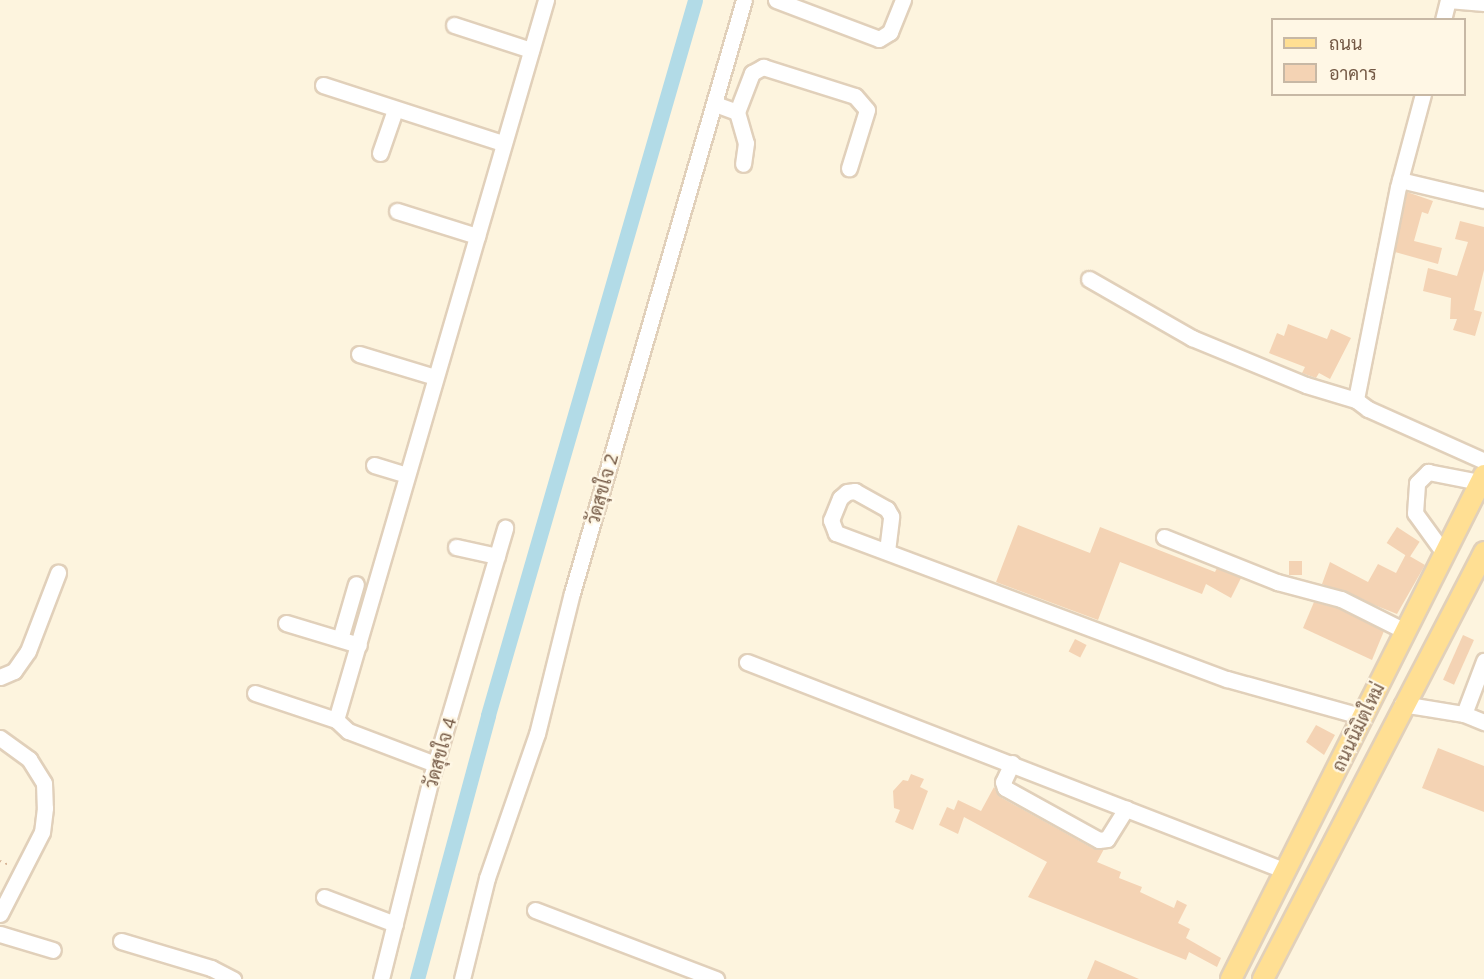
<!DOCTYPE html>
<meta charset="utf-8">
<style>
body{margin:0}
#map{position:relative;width:1484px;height:979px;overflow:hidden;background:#fdf4de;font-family:"Noto Sans",Sarabun,sans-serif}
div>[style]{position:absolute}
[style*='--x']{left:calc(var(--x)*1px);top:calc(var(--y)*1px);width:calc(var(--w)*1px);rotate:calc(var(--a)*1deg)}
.canal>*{height:15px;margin:-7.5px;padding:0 7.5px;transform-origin:7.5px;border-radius:7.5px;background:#b2dbe7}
.building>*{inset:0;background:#f4d3b4;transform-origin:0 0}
.path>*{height:2px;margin-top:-1px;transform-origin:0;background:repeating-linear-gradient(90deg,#d8b698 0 1.5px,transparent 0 6px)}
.roads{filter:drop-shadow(2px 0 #e1d0ba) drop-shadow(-2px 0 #e1d0ba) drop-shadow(0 2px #e1d0ba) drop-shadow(0 -2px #e1d0ba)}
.minor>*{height:15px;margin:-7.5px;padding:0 7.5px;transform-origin:7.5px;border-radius:7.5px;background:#fff}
.major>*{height:20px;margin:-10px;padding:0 10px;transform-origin:10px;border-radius:10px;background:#ffdf93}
span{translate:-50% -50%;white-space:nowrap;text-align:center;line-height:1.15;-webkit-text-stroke:4.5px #fff7e5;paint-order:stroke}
.street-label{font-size:18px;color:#745945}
.legend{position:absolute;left:1271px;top:18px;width:195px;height:78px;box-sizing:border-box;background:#fff7e5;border:2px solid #c7b8a5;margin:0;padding:8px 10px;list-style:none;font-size:18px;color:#745945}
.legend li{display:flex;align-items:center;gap:12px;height:30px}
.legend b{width:30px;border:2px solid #c7b8a5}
</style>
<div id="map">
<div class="canal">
<i style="--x:417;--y:979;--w:273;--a:-74.9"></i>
<i style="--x:488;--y:715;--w:744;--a:-73.85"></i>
</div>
<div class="building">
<i style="clip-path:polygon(1407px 192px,1433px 201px,1428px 214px,1422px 212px,1414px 241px,1442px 248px,1438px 264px,1395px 252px)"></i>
<i style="clip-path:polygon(1460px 221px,1484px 227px,1484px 270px,1474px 310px,1482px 312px,1475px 336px,1453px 330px,1457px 319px,1450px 319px,1451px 298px,1423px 291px,1428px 268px,1457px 276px,1468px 242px,1455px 239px)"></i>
<i style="clip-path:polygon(1288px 324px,1327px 339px,1331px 329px,1351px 338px,1330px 379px,1319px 373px,1316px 378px,1302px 373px,1305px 367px,1269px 353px,1277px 333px,1284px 336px)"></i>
<i style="clip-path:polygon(1018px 525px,1090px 553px,1100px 527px,1215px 572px,1217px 568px,1241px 578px,1231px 598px,1206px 584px,1202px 594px,1120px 562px,1098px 620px,996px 582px)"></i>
<i style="left:1397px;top:527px;width:27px;height:19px;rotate:33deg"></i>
<i style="clip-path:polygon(1406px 554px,1425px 565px,1397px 614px,1322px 584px,1330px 562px,1368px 582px,1378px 564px,1396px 573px)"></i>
<i style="left:1289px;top:561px;width:13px;height:14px"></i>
<i style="clip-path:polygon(1314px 602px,1338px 608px,1384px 631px,1372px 660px,1303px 628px)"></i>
<i style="left:1463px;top:635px;width:12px;height:49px;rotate:24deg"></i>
<i style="left:1075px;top:639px;width:13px;height:14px;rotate:27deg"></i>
<i style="clip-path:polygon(1316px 725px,1335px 735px,1324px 755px,1306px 742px)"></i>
<i style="clip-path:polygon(1438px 748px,1484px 766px,1484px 812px,1422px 788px)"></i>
<i style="clip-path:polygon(911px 774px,924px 779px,920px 787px,928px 791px,913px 830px,895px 822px,900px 810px,894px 808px,893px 791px,903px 780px,908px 781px)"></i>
<i style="clip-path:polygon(994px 787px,1000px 797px,1094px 849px,1104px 849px,1097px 862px,1121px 872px,1119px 878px,1142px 887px,1140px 892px,1174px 908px,1177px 900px,1187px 905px,1178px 923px,1190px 929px,1186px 938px,1221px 958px,1217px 967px,1189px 952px,1186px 960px,1028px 897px,1047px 862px,964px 817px,958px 834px,939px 825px,947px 807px,954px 810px,958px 800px,981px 811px)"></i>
<i style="clip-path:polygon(1095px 960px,1139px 979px,1087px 979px)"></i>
</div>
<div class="path">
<i style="--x:0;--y:861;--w:10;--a:24"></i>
</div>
<div class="roads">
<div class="minor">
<i style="--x:776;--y:0;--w:110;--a:20.7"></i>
<i style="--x:879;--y:39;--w:13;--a:-32"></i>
<i style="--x:890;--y:32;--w:35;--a:-68"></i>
<i style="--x:1448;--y:0;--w:36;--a:5"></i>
<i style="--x:1443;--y:20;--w:21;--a:-76"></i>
<i style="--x:454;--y:25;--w:81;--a:18"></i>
<i style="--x:323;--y:85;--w:189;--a:17.9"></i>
<i style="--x:1423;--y:94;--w:96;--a:105"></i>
<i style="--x:1398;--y:187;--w:217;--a:101.2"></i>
<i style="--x:1356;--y:400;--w:15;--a:37"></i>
<i style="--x:1368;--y:409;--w:127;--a:24.1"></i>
<i style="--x:715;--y:104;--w:23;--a:20"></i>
<i style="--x:737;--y:112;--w:42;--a:-69"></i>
<i style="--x:752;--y:73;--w:13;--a:-29"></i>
<i style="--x:763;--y:67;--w:96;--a:17.5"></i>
<i style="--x:855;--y:96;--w:18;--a:49"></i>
<i style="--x:867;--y:110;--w:61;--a:107.2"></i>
<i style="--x:737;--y:112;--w:32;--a:74"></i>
<i style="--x:746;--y:143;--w:21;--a:98"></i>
<i style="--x:380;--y:153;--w:46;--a:-70.8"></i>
<i style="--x:1400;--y:180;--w:86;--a:13.4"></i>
<i style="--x:397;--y:211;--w:84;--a:17.4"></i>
<i style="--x:1089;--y:279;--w:119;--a:29.8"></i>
<i style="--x:1192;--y:338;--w:123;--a:22.4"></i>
<i style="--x:1306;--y:385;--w:52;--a:16.7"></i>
<i style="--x:359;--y:354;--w:79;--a:16.8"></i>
<i style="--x:374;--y:465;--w:34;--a:17"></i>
<i style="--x:1164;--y:537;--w:122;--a:21.7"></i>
<i style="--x:1277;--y:582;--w:66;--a:14.9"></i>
<i style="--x:1341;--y:599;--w:72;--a:26.6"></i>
<i style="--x:456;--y:547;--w:42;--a:12.4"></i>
<i style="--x:887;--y:551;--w:35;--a:-83"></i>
<i style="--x:891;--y:516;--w:8;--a:-120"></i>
<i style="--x:887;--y:509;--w:37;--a:-151"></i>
<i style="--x:855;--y:491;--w:8;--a:173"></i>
<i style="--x:847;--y:492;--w:9;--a:139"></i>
<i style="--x:840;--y:498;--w:24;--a:112"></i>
<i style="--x:831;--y:520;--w:14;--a:69"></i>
<i style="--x:836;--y:533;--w:417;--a:20.5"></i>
<i style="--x:1227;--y:679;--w:142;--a:15.5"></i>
<i style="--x:1444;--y:553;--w:49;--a:-125.9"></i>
<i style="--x:1415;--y:513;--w:30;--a:-86"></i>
<i style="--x:1417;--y:483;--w:16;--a:-45"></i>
<i style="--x:1428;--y:472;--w:53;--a:10.9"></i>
<i style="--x:286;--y:623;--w:76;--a:16.8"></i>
<i style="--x:340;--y:639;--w:57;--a:-73.8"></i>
<i style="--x:747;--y:662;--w:578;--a:21.19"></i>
<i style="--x:0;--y:677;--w:15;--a:-23"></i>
<i style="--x:14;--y:671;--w:24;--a:-55"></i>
<i style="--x:28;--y:651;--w:84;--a:-69"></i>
<i style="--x:255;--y:693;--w:85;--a:18.4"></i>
<i style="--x:1402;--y:704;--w:63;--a:9.2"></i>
<i style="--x:1464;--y:714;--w:22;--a:22"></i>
<i style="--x:1464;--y:714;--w:57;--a:-69.3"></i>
<i style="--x:0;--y:738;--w:36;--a:36"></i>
<i style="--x:29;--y:759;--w:28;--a:58"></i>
<i style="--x:44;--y:783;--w:25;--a:88"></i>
<i style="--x:45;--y:808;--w:24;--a:97"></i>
<i style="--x:42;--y:832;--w:92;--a:117.1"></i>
<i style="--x:1012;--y:763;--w:21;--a:115"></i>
<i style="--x:1003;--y:782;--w:6;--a:72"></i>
<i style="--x:1005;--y:788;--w:107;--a:29"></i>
<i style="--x:1099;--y:840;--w:8;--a:-7"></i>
<i style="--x:1107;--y:839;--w:36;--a:-58"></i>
<i style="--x:435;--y:764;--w:93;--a:-159.2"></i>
<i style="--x:348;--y:731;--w:16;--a:-137"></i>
<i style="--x:336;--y:720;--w:750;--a:-73.74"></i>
<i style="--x:324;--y:897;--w:76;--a:20.8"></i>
<i style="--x:535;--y:910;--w:194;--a:20.9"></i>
<i style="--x:0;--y:934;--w:55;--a:16.8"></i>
<i style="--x:121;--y:941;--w:94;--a:16.7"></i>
<i style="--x:211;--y:968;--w:25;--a:27"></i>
<i style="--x:381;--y:979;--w:210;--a:-76"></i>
<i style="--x:432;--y:775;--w:258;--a:-73.5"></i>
<i style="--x:462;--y:979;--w:104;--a:-76.1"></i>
<i style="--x:487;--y:878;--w:152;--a:-70.9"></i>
<i style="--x:537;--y:734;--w:145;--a:-76.1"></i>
<i style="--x:572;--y:593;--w:617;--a:-73.83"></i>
</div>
<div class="major">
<i style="--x:1231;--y:979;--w:564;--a:-63.34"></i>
<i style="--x:1263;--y:979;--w:481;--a:-62.6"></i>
</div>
</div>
<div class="street-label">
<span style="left:602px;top:489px;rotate:-74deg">วัดสุขใจ 2</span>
<span style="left:1358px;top:727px;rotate:-64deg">ถนนนิมิตใหม่</span>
<span style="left:440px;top:753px;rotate:-74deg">วัดสุขใจ 4</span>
</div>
<ul class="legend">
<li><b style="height:8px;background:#ffdf93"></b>ถนน</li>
<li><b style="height:16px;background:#f4d3b4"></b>อาคาร</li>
</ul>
</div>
